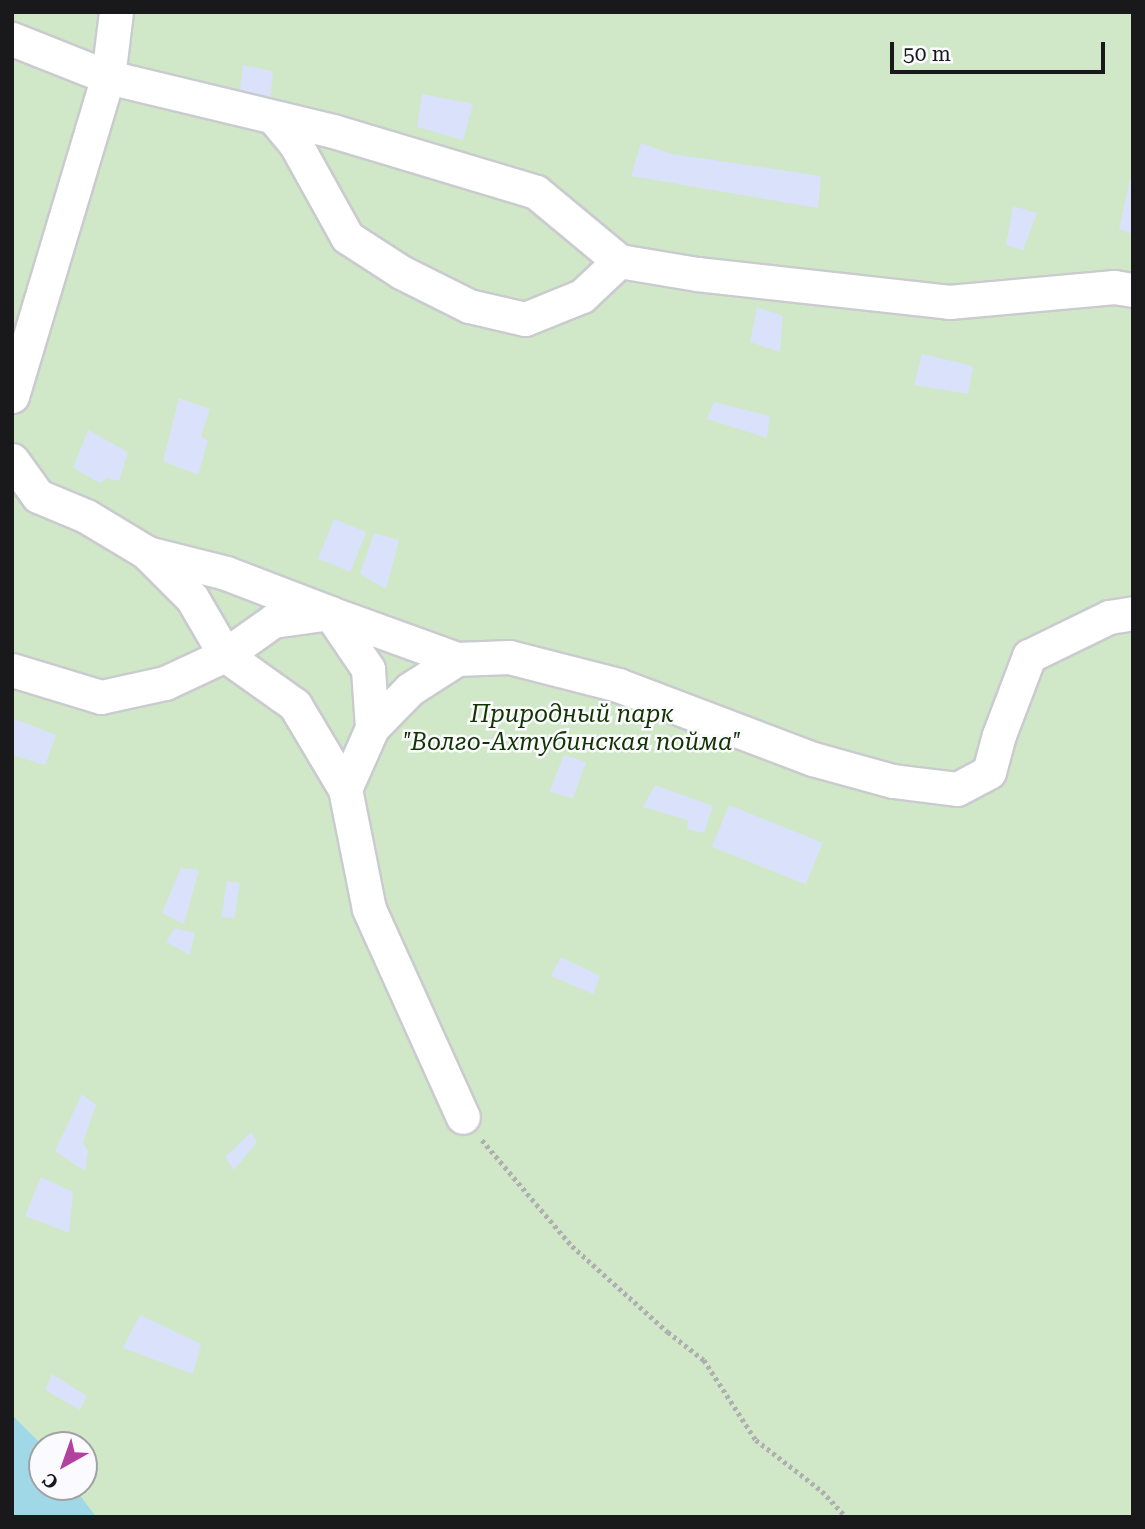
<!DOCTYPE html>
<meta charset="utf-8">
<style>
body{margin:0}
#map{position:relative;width:1145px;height:1529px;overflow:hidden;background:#fbfbff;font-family:"Roboto Serif",serif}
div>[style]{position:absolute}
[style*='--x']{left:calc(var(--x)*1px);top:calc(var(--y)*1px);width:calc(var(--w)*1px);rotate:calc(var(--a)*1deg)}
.green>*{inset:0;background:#d0e8c7}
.water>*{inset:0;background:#a0d8e7}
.building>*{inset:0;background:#dae1fb;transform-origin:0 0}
.path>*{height:4.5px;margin-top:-2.25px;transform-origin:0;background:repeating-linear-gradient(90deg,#afafb2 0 3.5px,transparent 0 7px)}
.roads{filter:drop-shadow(2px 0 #cacbcf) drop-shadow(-2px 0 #cacbcf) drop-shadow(0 2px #cacbcf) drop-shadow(0 -2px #cacbcf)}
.minor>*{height:33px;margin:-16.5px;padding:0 16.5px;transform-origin:16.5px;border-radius:16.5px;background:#fff}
span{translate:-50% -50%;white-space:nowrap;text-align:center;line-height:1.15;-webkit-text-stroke:5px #fbfbff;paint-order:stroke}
.park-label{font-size:24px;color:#113400;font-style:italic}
.frame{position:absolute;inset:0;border:14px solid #19191b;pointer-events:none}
.north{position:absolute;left:28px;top:1431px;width:70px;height:70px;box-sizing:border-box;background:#fbfbff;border:2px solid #a1a1a4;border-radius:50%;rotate:220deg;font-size:19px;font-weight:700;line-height:28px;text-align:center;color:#19191b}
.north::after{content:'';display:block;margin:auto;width:24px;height:32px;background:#b1429f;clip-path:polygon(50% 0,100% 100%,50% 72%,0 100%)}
.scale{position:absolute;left:890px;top:42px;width:215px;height:32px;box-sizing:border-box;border:4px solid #19191b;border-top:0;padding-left:9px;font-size:21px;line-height:24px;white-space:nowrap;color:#19191b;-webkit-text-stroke:5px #fbfbff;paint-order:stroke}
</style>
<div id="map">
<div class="green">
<i style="clip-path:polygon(evenodd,12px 12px,1133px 12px,1133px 1517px,12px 1517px,12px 12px,42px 1445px,84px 1445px,84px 1487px,42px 1487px,42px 1445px)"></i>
</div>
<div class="water">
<i style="clip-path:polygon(12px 1415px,42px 1445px,42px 1487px,74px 1487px,96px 1517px,12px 1517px)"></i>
</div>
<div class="building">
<i style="clip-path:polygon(243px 65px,273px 71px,270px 99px,240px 90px)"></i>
<i style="clip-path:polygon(422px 94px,473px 104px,463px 140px,417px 127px)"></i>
<i style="clip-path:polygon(641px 143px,672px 154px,821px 176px,818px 208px,631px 176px)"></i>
<i style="clip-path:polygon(1130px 180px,1133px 181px,1133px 234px,1119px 229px)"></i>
<i style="clip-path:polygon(1013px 206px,1037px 213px,1023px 250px,1006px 245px)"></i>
<i style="clip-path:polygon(757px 307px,783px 316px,780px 352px,750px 342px)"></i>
<i style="clip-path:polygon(922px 354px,973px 366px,968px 394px,914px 385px)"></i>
<i style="clip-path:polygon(179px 398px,210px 409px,201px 436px,208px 441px,198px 475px,163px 461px)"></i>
<i style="clip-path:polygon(714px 402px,770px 416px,767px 438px,707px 419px)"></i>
<i style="clip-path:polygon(88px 430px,128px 452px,119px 481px,107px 478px,100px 483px,73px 468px)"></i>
<i style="left:334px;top:519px;width:35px;height:43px;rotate:22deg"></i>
<i style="clip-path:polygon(374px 533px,399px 540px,386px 589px,360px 574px)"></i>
<i style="clip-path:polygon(12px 718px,56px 735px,45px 765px,12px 755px)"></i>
<i style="clip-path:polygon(564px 755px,586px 762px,573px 798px,549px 792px)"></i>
<i style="clip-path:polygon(655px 785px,713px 806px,704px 833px,687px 829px,688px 820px,643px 807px)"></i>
<i style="left:729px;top:805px;width:101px;height:45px;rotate:22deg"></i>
<i style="clip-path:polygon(181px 868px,199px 870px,184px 924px,162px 913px)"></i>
<i style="left:227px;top:881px;width:13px;height:36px;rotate:9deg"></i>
<i style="clip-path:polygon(175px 928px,195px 933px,190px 955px,166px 942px)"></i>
<i style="clip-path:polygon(561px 957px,600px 976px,593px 994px,551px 976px)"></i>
<i style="clip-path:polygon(82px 1094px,96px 1105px,83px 1142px,88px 1151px,85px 1171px,55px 1151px)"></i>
<i style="clip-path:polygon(251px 1132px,257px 1142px,234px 1170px,225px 1157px)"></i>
<i style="clip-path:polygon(41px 1177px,73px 1192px,69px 1233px,25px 1216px)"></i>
<i style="clip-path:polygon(140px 1315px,201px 1344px,193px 1374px,123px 1348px)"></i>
<i style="clip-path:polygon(52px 1374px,87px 1396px,80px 1410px,45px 1390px)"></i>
</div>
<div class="path">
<i style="--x:482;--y:1140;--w:139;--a:49.7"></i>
<i style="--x:572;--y:1246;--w:129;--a:41.9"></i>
<i style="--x:668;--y:1332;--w:46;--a:37.9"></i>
<i style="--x:704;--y:1360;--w:95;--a:57"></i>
<i style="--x:756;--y:1440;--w:83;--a:37.7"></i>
<i style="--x:822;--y:1491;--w:35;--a:47"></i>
</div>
<div class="roads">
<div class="minor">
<i style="--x:12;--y:39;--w:103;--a:21.6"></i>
<i style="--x:108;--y:77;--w:231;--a:13.5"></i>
<i style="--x:333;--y:131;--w:212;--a:16.7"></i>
<i style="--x:536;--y:192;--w:108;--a:39.7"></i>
<i style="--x:619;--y:261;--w:79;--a:9.5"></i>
<i style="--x:697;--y:274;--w:254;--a:6.3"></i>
<i style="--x:949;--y:302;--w:166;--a:-5.2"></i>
<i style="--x:1114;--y:287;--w:19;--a:9"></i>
<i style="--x:273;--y:117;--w:34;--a:50"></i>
<i style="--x:295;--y:143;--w:107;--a:61"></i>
<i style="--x:347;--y:237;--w:64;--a:32.9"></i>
<i style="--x:401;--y:272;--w:76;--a:26.6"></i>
<i style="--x:469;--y:306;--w:57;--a:13.1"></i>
<i style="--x:525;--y:319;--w:61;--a:-22"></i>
<i style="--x:582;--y:296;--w:51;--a:-43.4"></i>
<i style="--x:12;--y:396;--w:333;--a:-73.3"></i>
<i style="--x:108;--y:77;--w:65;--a:-83"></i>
<i style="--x:12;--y:460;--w:44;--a:54.2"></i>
<i style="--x:38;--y:496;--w:52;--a:22.6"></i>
<i style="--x:86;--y:516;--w:70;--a:31"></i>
<i style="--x:146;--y:552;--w:65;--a:45"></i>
<i style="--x:192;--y:598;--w:66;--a:59.9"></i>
<i style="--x:225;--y:655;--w:59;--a:-35.3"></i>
<i style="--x:273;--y:621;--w:58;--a:-8"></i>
<i style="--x:330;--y:613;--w:135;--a:19.9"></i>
<i style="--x:147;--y:553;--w:81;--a:14.2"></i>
<i style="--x:226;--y:573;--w:111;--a:21"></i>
<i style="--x:330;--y:613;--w:68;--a:55.8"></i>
<i style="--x:368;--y:669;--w:59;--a:86.1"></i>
<i style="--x:12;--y:670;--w:93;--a:16.9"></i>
<i style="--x:101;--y:697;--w:66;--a:-12.3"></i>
<i style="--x:165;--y:683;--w:66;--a:-25"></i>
<i style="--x:225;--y:655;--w:86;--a:35.5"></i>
<i style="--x:295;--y:705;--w:98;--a:59.2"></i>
<i style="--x:345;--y:789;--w:122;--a:78.7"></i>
<i style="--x:369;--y:909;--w:228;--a:65.7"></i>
<i style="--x:345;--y:789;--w:67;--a:-66.1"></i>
<i style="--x:372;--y:728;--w:54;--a:-45.7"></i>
<i style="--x:410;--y:689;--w:56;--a:-32.6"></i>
<i style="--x:457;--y:659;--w:52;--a:-2.2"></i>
<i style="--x:509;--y:657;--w:113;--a:14.4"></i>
<i style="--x:618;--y:685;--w:209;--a:20.8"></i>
<i style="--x:813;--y:759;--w:83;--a:15.4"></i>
<i style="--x:893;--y:781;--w:64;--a:7.1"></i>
<i style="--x:957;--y:789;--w:36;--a:-28"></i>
<i style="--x:989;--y:772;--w:38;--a:-75"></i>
<i style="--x:999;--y:735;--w:85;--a:-69.2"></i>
<i style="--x:1029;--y:656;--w:89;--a:-26"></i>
<i style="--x:1109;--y:617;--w:24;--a:-9"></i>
</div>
</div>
<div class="park-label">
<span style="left:572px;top:729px">Природный парк<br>"Волго-Ахтубинская пойма"</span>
</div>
<div class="frame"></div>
<div class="north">С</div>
<div class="scale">50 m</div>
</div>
